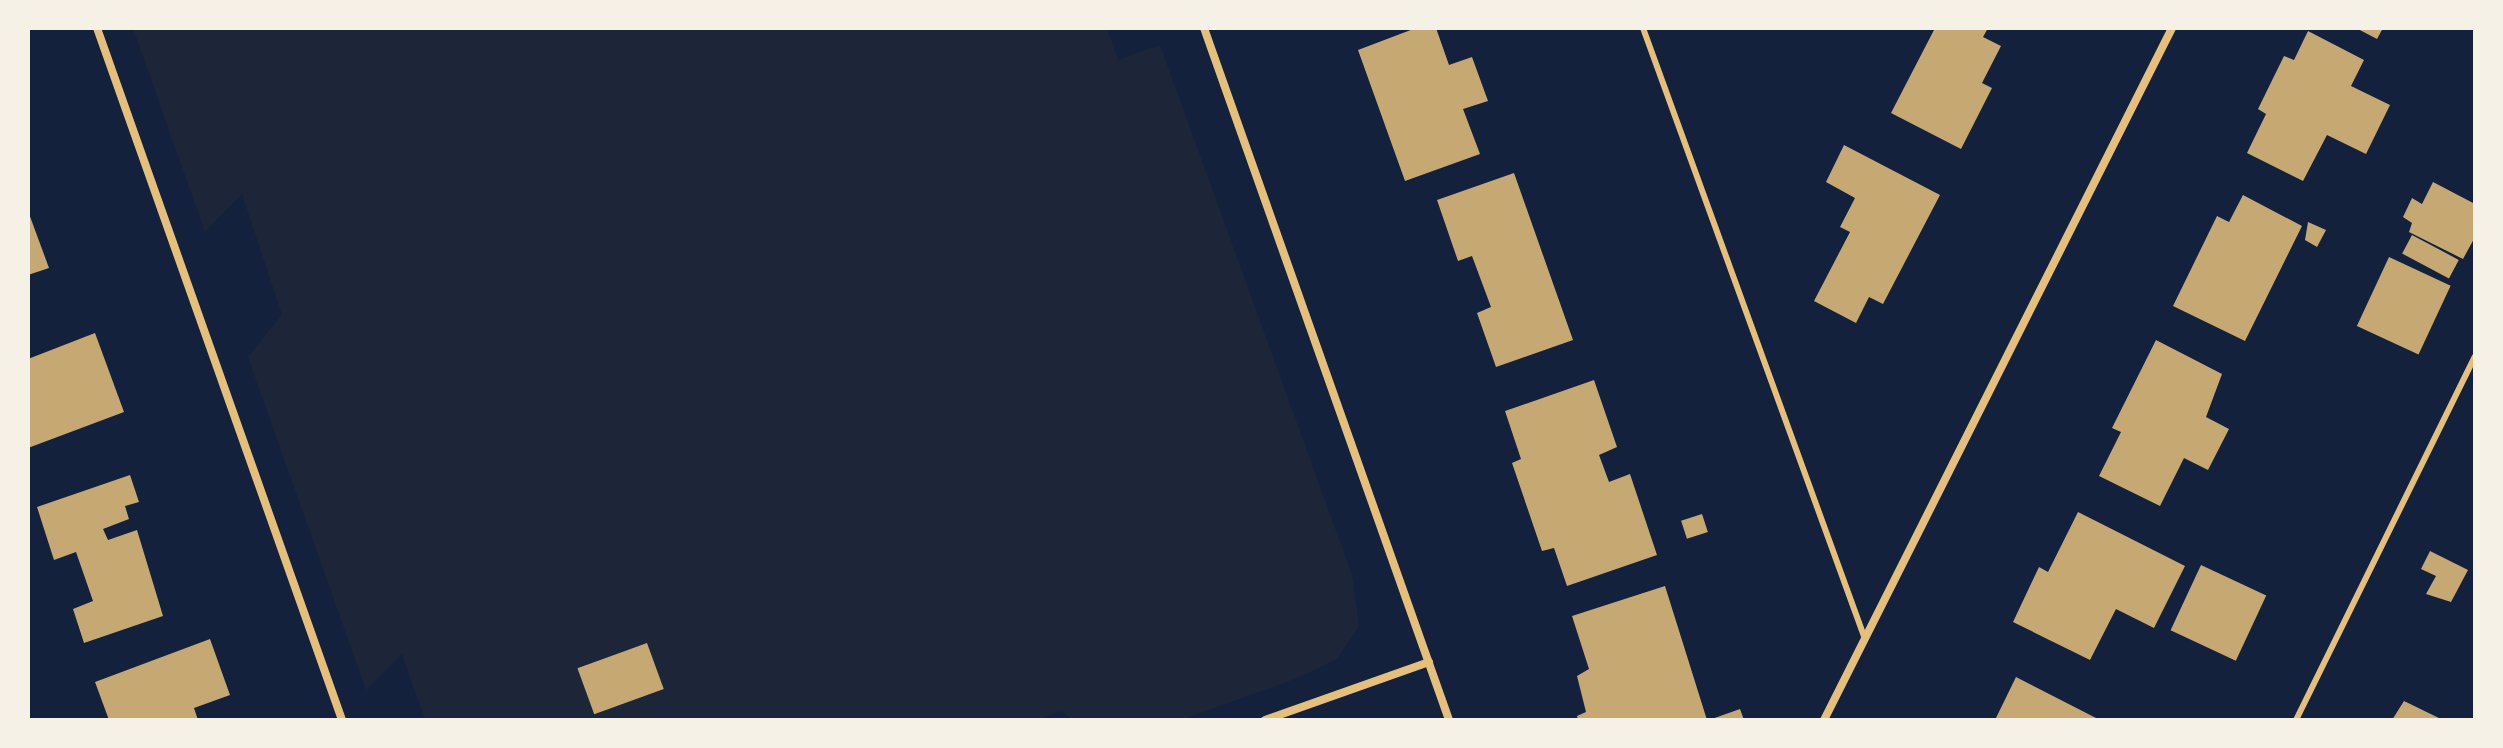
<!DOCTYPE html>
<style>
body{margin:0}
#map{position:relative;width:2503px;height:748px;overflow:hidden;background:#14213d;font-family:Quicksand,sans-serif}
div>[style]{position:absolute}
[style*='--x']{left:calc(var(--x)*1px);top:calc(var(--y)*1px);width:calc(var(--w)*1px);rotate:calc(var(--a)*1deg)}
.green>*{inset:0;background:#1d2539}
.building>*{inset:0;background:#c6a872;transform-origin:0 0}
.service>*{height:6px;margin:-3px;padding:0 3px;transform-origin:3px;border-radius:3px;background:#e5c07b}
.minor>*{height:8px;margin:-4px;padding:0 4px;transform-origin:4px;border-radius:4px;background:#e5c07b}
span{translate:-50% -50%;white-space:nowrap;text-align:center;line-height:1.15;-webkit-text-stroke:6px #f6f1e7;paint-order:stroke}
.frame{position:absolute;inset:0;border:30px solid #f6f1e7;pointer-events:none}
</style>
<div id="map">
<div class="green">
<i style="clip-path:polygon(133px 28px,1107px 28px,1118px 60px,1160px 45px,1352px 575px,1359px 626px,1337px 659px,1295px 679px,1181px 720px,1072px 720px,1062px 711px,1036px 720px,425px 720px,402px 654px,366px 690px,248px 357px,282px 315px,242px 194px,205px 232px)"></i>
</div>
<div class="building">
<i style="clip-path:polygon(1416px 28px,1436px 28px,1449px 65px,1472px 57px,1488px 101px,1463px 109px,1480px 154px,1405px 181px,1358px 50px)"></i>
<i style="clip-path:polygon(1935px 28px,1988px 28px,1983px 37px,2001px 46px,1982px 83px,1992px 88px,1961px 149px,1891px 113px)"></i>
<i style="clip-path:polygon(2356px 28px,2383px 28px,2377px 39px)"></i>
<i style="clip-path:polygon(2308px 31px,2364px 60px,2351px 86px,2390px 105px,2366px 154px,2327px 135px,2303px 181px,2247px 153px,2266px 114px,2258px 109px,2284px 56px,2294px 60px)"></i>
<i style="clip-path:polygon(1844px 145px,1940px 195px,1883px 304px,1869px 297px,1856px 323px,1814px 301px,1850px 232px,1840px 227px,1855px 198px,1826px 182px)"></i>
<i style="clip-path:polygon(1514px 173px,1573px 340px,1496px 367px,1477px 313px,1491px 307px,1472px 256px,1458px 261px,1437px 200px)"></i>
<i style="clip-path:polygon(2433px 182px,2475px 204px,2475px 237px,2463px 259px,2409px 232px,2412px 223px,2403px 217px,2412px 198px,2422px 204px)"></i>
<i style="clip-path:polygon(2243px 195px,2302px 226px,2245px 341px,2173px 306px,2217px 216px,2229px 222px)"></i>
<i style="clip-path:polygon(28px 211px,49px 268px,28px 275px)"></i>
<i style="clip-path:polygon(2308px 222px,2326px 230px,2317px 247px,2305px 240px)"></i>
<i style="left:2412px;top:235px;width:53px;height:21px;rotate:28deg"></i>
<i style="left:2389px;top:257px;width:68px;height:76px;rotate:25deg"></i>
<i style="clip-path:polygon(95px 333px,124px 412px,28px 448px,28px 359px)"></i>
<i style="clip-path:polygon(2156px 340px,2222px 374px,2206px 417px,2229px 429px,2208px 470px,2184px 458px,2160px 506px,2099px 476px,2121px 432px,2112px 428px)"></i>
<i style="clip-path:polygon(1594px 380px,1617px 447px,1599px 455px,1609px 482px,1630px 474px,1657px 555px,1567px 586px,1554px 548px,1542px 551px,1512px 463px,1521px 459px,1505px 411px)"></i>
<i style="clip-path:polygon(130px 475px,139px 502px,125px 506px,129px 519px,103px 529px,108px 540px,137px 530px,163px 616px,84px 643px,73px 609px,93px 601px,76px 552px,54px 560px,37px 507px)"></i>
<i style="clip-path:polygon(2078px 512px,2185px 566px,2154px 628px,2116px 609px,2090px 660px,2013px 622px,2039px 567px,2048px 572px)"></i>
<i style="left:1702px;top:514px;width:19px;height:22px;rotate:72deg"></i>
<i style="clip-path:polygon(2430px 551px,2468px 570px,2451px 602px,2426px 594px,2436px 576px,2421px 569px)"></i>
<i style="left:2201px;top:565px;width:72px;height:72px;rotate:25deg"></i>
<i style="clip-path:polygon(1665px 586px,1707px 720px,1578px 720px,1577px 716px,1586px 712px,1577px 676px,1589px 669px,1572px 616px)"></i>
<i style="clip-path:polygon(210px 639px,230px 695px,194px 708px,198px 720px,109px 720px,95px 682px)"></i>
<i style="left:647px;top:643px;width:49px;height:74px;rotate:70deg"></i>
<i style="clip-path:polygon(2016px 677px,2096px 718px,2094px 720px,1995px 720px)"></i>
<i style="clip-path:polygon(2404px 701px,2443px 720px,2392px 720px)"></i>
<i style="clip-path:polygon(1740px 709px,1744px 720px,1709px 720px)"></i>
</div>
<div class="service">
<i style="--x:1643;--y:28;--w:650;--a:70.03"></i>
<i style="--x:2296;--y:720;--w:405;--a:-63.8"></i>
</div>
<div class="minor">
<i style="--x:97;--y:28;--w:734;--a:70.5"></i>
<i style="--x:1204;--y:28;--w:734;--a:70.5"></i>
<i style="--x:1265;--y:720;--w:174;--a:-19.5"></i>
<i style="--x:1824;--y:720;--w:775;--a:-63.3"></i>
</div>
<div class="frame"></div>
</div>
